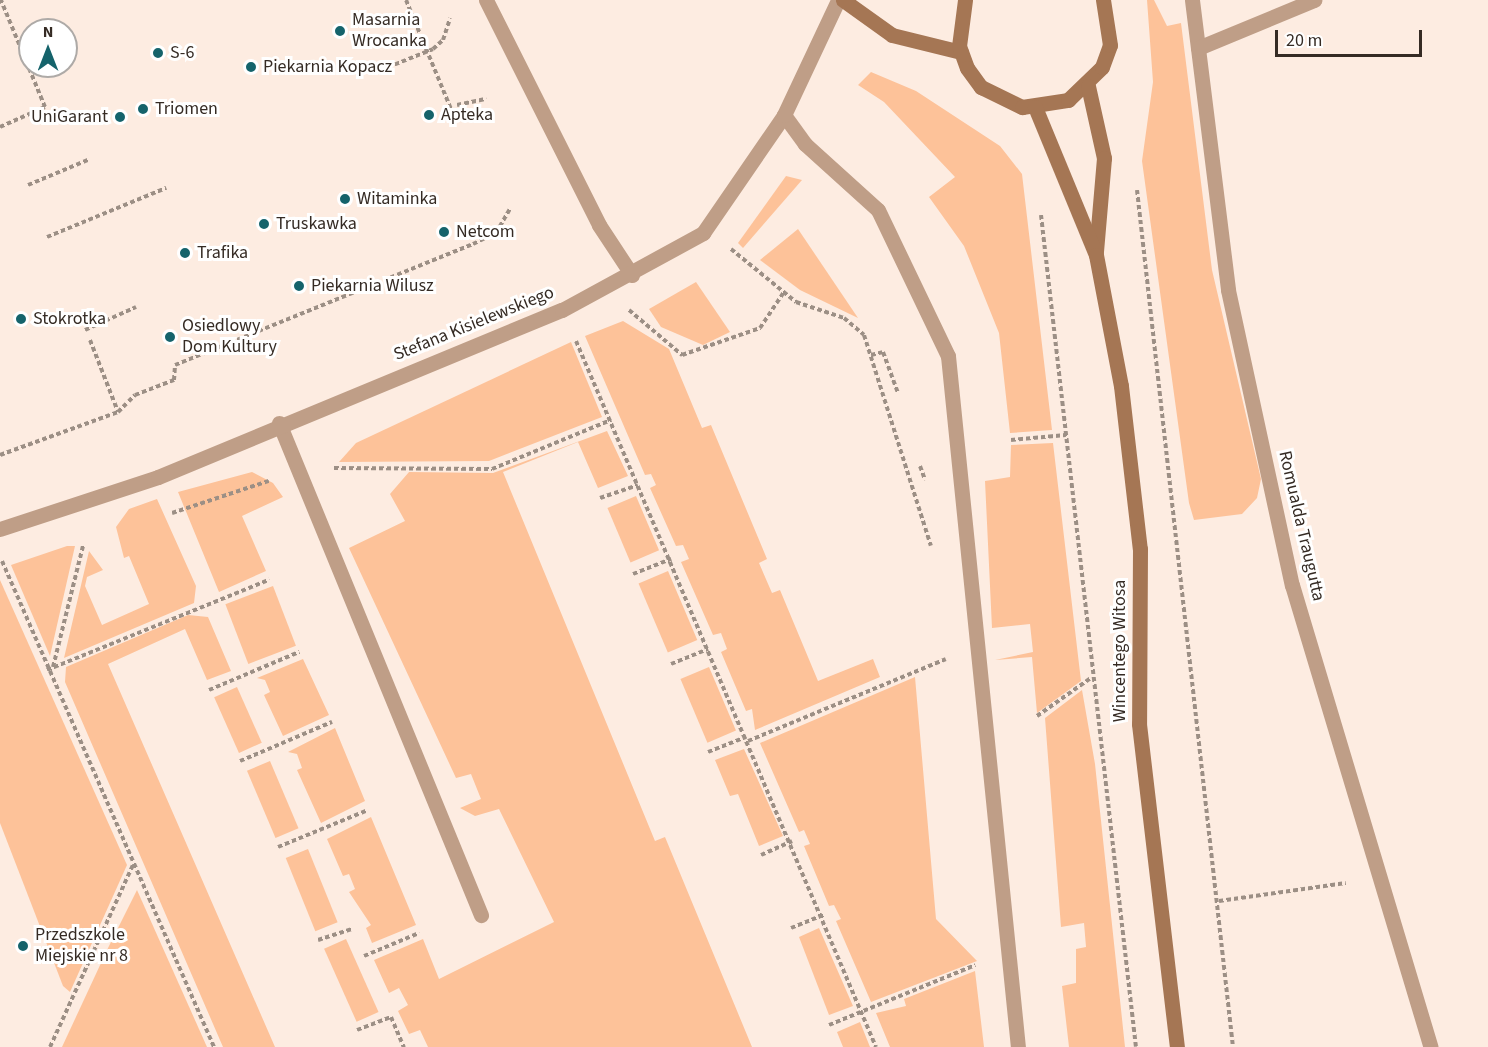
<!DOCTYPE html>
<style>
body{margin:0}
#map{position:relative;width:1488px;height:1047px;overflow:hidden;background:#fdece1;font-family:"Source Sans 3",sans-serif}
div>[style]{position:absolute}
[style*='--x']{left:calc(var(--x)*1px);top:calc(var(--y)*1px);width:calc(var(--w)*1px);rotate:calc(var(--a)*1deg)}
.green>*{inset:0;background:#fdc299;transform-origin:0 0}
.path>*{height:4px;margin-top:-2px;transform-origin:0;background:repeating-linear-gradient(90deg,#9c8f85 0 4.5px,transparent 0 7.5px)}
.lane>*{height:15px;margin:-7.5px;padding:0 7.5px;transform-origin:7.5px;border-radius:7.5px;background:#bf9e87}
.street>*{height:15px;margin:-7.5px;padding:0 7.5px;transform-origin:7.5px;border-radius:7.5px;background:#bf9e87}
.secondary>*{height:15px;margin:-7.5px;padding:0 7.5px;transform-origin:7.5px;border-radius:7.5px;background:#a57654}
.dots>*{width:16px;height:16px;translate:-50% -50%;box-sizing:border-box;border:3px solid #fff;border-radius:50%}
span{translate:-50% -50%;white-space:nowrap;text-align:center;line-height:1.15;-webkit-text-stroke:6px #fff;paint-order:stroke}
.poi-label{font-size:18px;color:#352b24}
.left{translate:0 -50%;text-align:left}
.right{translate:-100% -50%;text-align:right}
.street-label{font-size:18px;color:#352b24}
.north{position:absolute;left:18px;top:18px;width:60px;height:60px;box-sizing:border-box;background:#fff;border:2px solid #aeaaa7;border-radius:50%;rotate:0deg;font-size:16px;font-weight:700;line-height:24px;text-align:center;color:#352b24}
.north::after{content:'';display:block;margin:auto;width:21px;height:27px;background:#15636b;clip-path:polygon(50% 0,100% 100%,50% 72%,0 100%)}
.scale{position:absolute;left:1275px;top:30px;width:147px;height:27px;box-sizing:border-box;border:3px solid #352b24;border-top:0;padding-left:8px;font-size:18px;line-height:21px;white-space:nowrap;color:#352b24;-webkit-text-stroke:4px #fff;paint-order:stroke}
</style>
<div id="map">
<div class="green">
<i style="clip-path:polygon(1147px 0,1154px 0,1167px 26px,1181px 23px,1212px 270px,1261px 479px,1257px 498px,1242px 514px,1194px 520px,1189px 503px,1142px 161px,1153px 82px)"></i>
<i style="clip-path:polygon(871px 72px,916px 91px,1000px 146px,1022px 174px,1052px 430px,1010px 433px,999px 333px,964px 246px,929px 197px,955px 177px,884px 102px,858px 85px)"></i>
<i style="clip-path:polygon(786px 176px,802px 180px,743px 248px,738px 243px)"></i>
<i style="clip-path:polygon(798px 229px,858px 318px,800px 290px,760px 260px)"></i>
<i style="clip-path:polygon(696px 282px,730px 332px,703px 345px,661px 327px,649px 309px)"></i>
<i style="clip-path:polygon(623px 321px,669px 349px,702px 428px,711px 425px,767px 559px,759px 563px,772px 593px,780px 590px,818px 681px,873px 659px,880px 677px,755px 730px,752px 709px,746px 711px,721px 652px,727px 649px,721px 633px,713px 635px,681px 562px,689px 559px,683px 545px,676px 546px,650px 488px,656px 485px,651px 474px,645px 475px,585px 336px)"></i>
<i style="clip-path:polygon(571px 342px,602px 417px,489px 461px,339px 462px,356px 443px)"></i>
<i style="clip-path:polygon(607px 431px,628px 476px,598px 488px,578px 442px,503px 472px,655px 841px,665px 837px,752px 1047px,428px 1047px,420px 1030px,409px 1034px,398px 1011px,408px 1005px,399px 988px,389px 993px,374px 960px,423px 939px,439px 979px,554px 922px,499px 809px,475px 816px,460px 808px,481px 799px,471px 774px,456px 778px,349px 548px,405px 521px,390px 494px,409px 472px,493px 473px)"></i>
<i style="clip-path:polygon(1053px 443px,1081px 681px,1037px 713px,1032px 657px,995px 660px,1033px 652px,1030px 624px,992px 628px,985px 481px,1010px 477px,1011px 445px)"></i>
<i style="clip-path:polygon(252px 472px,273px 483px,283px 497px,242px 516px,266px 571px,219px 592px,178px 492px)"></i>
<i style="left:636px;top:496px;width:59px;height:31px;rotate:67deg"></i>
<i style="clip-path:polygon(157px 499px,196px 586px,194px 603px,64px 658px,89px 551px,103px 570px,87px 577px,85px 586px,102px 625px,149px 604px,129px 556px,124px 558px,116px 527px,129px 509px)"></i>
<i style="clip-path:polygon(67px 546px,75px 546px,50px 656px,11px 565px)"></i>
<i style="left:668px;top:571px;width:75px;height:32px;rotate:67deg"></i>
<i style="clip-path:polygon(0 580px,127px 865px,70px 992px,63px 986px,0 823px)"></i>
<i style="left:273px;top:586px;width:64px;height:51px;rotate:69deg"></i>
<i style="clip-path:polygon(188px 615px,208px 617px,231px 671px,207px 680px,185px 629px,108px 664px,275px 1047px,223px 1047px,65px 682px,66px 667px)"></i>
<i style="clip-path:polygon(303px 659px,329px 715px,283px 736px,264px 695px,270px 692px,265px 680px,257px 678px)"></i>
<i style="left:709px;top:667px;width:69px;height:31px;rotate:67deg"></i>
<i style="clip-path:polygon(915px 677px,936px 919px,977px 961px,871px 1002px,836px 921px,841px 919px,834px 905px,829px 906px,804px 846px,810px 844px,804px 830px,799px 832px,760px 743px)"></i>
<i style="left:237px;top:687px;width:61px;height:25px;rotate:66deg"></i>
<i style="clip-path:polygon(1082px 690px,1095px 764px,1125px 1047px,1069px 1047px,1062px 986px,1076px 983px,1076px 949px,1086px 947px,1084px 923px,1061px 927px,1045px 718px)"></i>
<i style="clip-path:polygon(335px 728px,365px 801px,321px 823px,297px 770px,302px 768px,297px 754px,288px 752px)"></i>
<i style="clip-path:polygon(744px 749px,783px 836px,759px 846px,738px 794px,730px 796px,715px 760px)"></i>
<i style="left:270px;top:761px;width:73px;height:25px;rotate:67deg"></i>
<i style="clip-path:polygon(371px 817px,416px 925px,372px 943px,366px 928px,371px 925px,349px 892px,355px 889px,349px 874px,343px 876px,327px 839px)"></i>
<i style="left:308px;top:849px;width:79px;height:24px;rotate:68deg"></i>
<i style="clip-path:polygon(137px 890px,207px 1047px,62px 1047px,108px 948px)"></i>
<i style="clip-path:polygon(819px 928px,853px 1006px,829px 1015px,799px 937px)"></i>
<i style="left:346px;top:939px;width:80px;height:24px;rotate:66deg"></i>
<i style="clip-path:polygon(975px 971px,984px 1047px,890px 1047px,876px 1013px,906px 1006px,904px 999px)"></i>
<i style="clip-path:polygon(860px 1022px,870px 1047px,843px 1047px,837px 1032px)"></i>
</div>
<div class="path">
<i style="--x:406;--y:0;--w:118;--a:67.6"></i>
<i style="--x:381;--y:70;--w:56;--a:-22"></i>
<i style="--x:433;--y:49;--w:13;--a:-42"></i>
<i style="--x:443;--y:40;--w:23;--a:-72"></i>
<i style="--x:457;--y:105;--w:30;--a:-12"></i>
<i style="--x:0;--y:127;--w:49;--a:-24"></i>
<i style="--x:45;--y:107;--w:116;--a:-112.4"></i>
<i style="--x:28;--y:185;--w:67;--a:-22.8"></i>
<i style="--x:1137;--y:190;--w:862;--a:83.61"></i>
<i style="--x:1041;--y:215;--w:837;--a:83.49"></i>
<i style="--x:47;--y:237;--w:129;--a:-22.4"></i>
<i style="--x:731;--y:249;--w:84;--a:39.2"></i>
<i style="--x:796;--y:302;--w:51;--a:18.4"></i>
<i style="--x:844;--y:318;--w:26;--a:40"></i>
<i style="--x:864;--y:335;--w:221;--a:72.4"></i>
<i style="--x:629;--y:310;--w:70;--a:40.3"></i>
<i style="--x:682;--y:355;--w:83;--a:-19.1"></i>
<i style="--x:760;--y:328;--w:43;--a:-56.3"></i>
<i style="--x:85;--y:330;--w:56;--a:-24.3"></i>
<i style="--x:90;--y:340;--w:77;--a:68.7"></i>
<i style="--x:576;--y:341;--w:767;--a:66.98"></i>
<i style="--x:871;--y:355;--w:12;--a:-14"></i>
<i style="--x:883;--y:352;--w:44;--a:69.9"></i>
<i style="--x:1011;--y:440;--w:55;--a:-5.2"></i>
<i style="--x:0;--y:455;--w:126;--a:-20"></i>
<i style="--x:118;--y:412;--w:24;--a:-45"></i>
<i style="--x:135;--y:395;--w:42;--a:-21"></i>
<i style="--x:174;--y:380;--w:15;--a:-86"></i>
<i style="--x:175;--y:365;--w:322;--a:-22.1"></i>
<i style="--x:473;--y:244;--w:25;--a:-26"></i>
<i style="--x:496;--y:233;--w:28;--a:-60"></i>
<i style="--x:920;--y:466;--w:15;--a:70"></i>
<i style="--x:334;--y:468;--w:158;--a:0.4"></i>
<i style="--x:492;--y:469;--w:129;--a:-22.4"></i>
<i style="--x:600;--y:498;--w:40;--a:-18.9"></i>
<i style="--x:172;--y:513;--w:102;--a:-18.3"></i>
<i style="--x:2;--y:561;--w:530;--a:66.43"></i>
<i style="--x:633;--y:574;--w:41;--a:-21.5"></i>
<i style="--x:671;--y:664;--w:40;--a:-22"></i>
<i style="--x:53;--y:667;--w:125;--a:-76.1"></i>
<i style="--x:47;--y:670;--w:240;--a:-22.1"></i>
<i style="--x:209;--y:690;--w:98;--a:-22.9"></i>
<i style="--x:1037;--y:716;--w:67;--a:-35.3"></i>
<i style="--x:748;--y:741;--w:214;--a:-22.5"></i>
<i style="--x:708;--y:752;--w:41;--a:-21.5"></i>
<i style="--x:240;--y:761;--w:100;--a:-23"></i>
<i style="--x:278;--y:847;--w:97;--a:-22.3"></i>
<i style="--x:761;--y:855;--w:34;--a:-24"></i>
<i style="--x:1219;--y:901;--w:128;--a:-8.1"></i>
<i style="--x:791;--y:928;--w:35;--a:-22"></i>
<i style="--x:318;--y:940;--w:36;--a:-18"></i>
<i style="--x:364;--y:956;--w:60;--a:-22.7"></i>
<i style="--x:829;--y:1025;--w:158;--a:-22.3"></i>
<i style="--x:357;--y:1030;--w:36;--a:-21"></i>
<i style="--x:391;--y:1017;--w:33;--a:67"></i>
<i style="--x:50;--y:1047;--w:200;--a:-65.5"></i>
</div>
<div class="lane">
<i style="--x:486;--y:0;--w:252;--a:63.3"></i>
<i style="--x:599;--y:225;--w:60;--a:56.6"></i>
<i style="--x:784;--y:115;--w:36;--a:54"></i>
<i style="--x:805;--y:144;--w:98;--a:42.1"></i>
<i style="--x:878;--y:210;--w:162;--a:64.4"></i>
<i style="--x:948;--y:356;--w:695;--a:84.22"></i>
<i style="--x:279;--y:423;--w:532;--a:67.68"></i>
</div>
<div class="street">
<i style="--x:1192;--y:0;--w:292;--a:82.9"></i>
<i style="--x:1228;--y:290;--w:302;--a:77.8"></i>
<i style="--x:1292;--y:585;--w:482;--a:73.3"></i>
<i style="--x:1198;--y:48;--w:126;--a:-22.5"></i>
<i style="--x:0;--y:529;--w:166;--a:-18.2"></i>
<i style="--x:158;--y:477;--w:437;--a:-22.5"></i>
<i style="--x:562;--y:310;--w:161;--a:-28.6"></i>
<i style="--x:703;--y:233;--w:143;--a:-55.5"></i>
<i style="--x:784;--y:115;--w:127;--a:-64.8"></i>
</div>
<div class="secondary">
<i style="--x:843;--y:0;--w:60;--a:35.5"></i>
<i style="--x:892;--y:35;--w:71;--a:13.8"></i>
<i style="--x:965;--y:0;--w:46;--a:97.4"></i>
<i style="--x:959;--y:46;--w:23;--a:70"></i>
<i style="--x:967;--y:68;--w:24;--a:54"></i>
<i style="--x:981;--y:87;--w:46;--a:26"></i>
<i style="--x:1022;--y:107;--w:47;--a:-8.7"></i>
<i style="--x:1068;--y:100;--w:47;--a:-44.1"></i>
<i style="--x:1102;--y:67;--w:23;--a:-70"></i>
<i style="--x:1110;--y:45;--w:46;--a:-98.8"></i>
<i style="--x:1088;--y:86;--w:74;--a:77.5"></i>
<i style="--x:1104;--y:158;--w:94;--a:94.9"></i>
<i style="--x:1035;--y:107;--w:160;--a:67.6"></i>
<i style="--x:1096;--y:255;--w:133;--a:79.2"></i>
<i style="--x:1121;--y:386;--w:164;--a:83.4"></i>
<i style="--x:1140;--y:549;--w:175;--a:90.3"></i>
<i style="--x:1139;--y:724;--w:325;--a:83.3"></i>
</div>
<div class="dots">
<i style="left:340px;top:31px;background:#15636b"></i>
<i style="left:158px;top:53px;background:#15636b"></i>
<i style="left:251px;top:67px;background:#15636b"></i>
<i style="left:143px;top:109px;background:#15636b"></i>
<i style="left:429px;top:115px;background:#15636b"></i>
<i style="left:120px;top:117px;background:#15636b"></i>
<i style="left:345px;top:199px;background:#15636b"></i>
<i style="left:264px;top:224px;background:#15636b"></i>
<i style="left:444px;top:232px;background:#15636b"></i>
<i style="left:185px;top:253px;background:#15636b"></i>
<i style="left:299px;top:286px;background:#15636b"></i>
<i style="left:21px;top:319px;background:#15636b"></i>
<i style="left:170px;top:337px;background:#15636b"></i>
<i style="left:23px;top:946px;background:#15636b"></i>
</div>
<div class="poi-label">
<span class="left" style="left:352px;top:31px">Masarnia<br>Wrocanka</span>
<span class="left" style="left:170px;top:53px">S-6</span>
<span class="left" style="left:263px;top:67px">Piekarnia Kopacz</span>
<span class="left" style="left:155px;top:109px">Triomen</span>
<span class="left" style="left:441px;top:115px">Apteka</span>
<span class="right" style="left:108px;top:117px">UniGarant</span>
<span class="left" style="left:357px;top:199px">Witaminka</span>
<span class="left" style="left:276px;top:224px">Truskawka</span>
<span class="left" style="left:456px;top:232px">Netcom</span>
<span class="left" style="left:197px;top:253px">Trafika</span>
<span class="left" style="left:311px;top:286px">Piekarnia Wilusz</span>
<span class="left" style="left:33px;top:319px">Stokrotka</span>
<span class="left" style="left:182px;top:337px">Osiedlowy<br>Dom Kultury</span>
<span class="left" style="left:35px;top:946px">Przedszkole<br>Miejskie nr 8</span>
</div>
<div class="street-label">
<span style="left:474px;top:324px;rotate:-22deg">Stefana Kisielewskiego</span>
<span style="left:1301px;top:526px;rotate:77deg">Romualda Traugutta</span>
<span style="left:1120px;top:651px;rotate:-90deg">Wincentego Witosa</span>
</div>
<div class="north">N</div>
<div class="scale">20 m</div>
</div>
